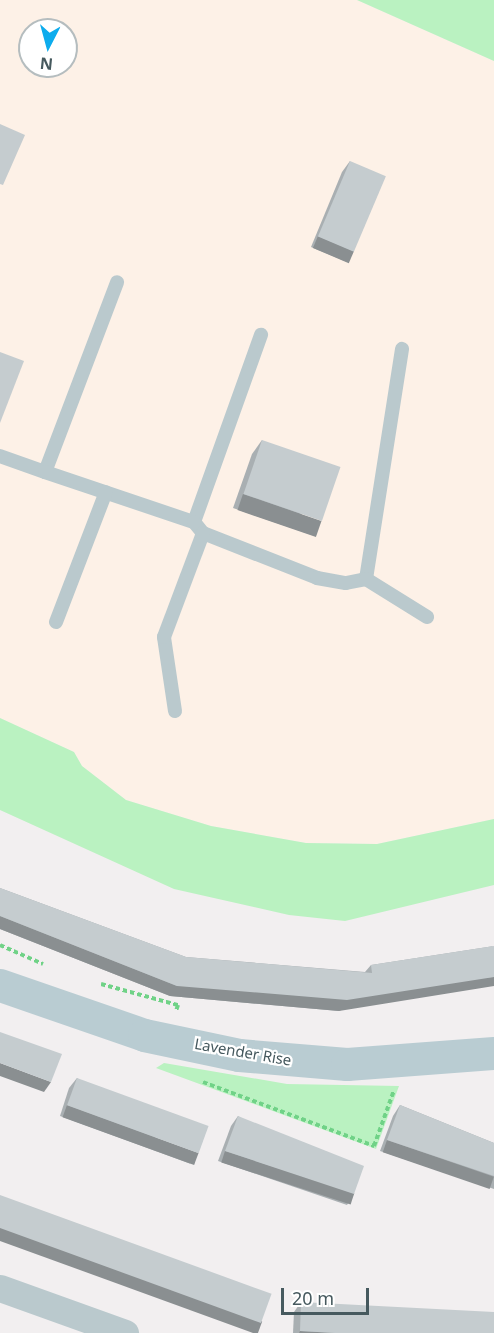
<!DOCTYPE html>
<style>
body{margin:0}
#map{position:relative;width:494px;height:1333px;overflow:hidden;background:#f2eff0;font-family:"Noto Sans",sans-serif}
div>[style]{position:absolute}
[style*='--x']{left:calc(var(--x)*1px);top:calc(var(--y)*1px);width:calc(var(--w)*1px);rotate:calc(var(--a)*1deg)}
.commercial>*{inset:0;background:#fdf1e7}
.green>*{inset:0;background:#baf2c1}
.path>*{height:4px;margin-top:-2px;transform-origin:0;background:repeating-linear-gradient(90deg,#70d287 0 4.5px,transparent 0 7.5px)}
.lane>*{height:14px;margin:-7px;padding:0 7px;transform-origin:7px;border-radius:7px;background:#bac9cd}
.street>*{height:27px;margin:-13.5px;padding:0 13.5px;transform-origin:13.5px;border-radius:13.5px;background:#bac9cd}
.secondary>*{height:33px;margin:-16.5px;padding:0 16.5px;transform-origin:16.5px;border-radius:16.5px;background:#b9ccd2}
.wall>*{inset:0;background:#a9afb2}
.shaded-wall>*{inset:0;background:#8a8f91;transform-origin:0 0}
.building>*{inset:0;background:#c5cccf;transform-origin:0 0}
span{translate:-50% -50%;white-space:nowrap;text-align:center;line-height:1.15;-webkit-text-stroke:4.5px #fff;paint-order:stroke}
.street-label{font-size:15px;color:#46595e}
.north{position:absolute;left:18px;top:18px;width:60px;height:60px;box-sizing:border-box;background:#fff;border:2px solid #b5bdbf;border-radius:50%;rotate:186deg;font-size:16px;font-weight:700;line-height:24px;text-align:center;color:#46595e}
.north::after{content:'';display:block;margin:auto;width:21px;height:27px;background:#0daced;clip-path:polygon(50% 0,100% 100%,50% 72%,0 100%)}
.scale{position:absolute;left:281px;top:1288px;width:88px;height:27px;box-sizing:border-box;border:3px solid #46595e;border-top:0;padding-left:8px;font-size:18px;line-height:21px;white-space:nowrap;color:#46595e;-webkit-text-stroke:4px #fff;paint-order:stroke}
</style>
<div id="map">
<div class="commercial">
<i style="clip-path:polygon(evenodd,0 0,357px 0,494px 61px,494px 819px,377px 844px,306px 843px,211px 826px,126px 800px,82px 766px,74px 752px,0 718px,0 0,30px 30px,66px 30px,66px 66px,30px 66px,30px 30px)"></i>
</div>
<div class="green">
<i style="clip-path:polygon(357px 0,494px 0,494px 61px)"></i>
<i style="clip-path:polygon(0 718px,74px 752px,82px 766px,126px 800px,211px 826px,306px 843px,377px 844px,494px 819px,494px 885px,345px 921px,289px 915px,174px 889px,0 810px)"></i>
<i style="clip-path:polygon(164px 1063px,287px 1084px,399px 1086px,376px 1149px,156px 1068px)"></i>
</div>
<div class="path">
<i style="--x:0;--y:945;--w:47;--a:23.8"></i>
<i style="--x:101;--y:984;--w:80;--a:15.3"></i>
<i style="--x:178;--y:1005;--w:6;--a:108"></i>
<i style="--x:203;--y:1082;--w:183;--a:20.5"></i>
<i style="--x:374;--y:1146;--w:59;--a:-70.3"></i>
</div>
<div class="lane">
<i style="--x:0;--y:456;--w:48;--a:19.6"></i>
<i style="--x:45;--y:472;--w:203;--a:-69.2"></i>
<i style="--x:45;--y:472;--w:157;--a:18.6"></i>
<i style="--x:194;--y:522;--w:199;--a:-70.3"></i>
<i style="--x:194;--y:522;--w:14;--a:51"></i>
<i style="--x:203;--y:533;--w:123;--a:21.5"></i>
<i style="--x:317;--y:578;--w:29;--a:10"></i>
<i style="--x:346;--y:583;--w:20;--a:-11"></i>
<i style="--x:366;--y:579;--w:233;--a:-81.1"></i>
<i style="--x:366;--y:579;--w:72;--a:31.9"></i>
<i style="--x:56;--y:622;--w:139;--a:-69"></i>
<i style="--x:175;--y:711;--w:75;--a:-98.5"></i>
<i style="--x:164;--y:637;--w:111;--a:-69.4"></i>
</div>
<div class="street">
<i style="--x:0;--y:1288;--w:133;--a:19.8"></i>
</div>
<div class="secondary">
<i style="--x:0;--y:985;--w:152;--a:19.1"></i>
<i style="--x:144;--y:1035;--w:97;--a:11.9"></i>
<i style="--x:239;--y:1055;--w:108;--a:4.8"></i>
<i style="--x:347;--y:1064;--w:147;--a:-4.3"></i>
</div>
<div class="wall">
<i style="clip-path:polygon(350px 161px,354px 251px,347px 262px,311px 247px,342px 172px)"></i>
<i style="clip-path:polygon(262px 440px,312px 535px,233px 508px,252px 454px)"></i>
<i style="clip-path:polygon(0 888px,186px 957px,365px 972px,371px 965px,494px 946px,339px 1011px,170px 996px,0 929px)"></i>
<i style="clip-path:polygon(77px 1078px,191px 1164px,60px 1116px,69px 1088px)"></i>
<i style="clip-path:polygon(400px 1105px,494px 1143px,494px 1189px,380px 1151px,393px 1116px)"></i>
<i style="clip-path:polygon(238px 1116px,354px 1194px,347px 1205px,218px 1161px,231px 1126px)"></i>
<i style="clip-path:polygon(301px 1302px,494px 1333px,293px 1333px,294px 1312px)"></i>
</div>
<div class="shaded-wall">
<i style="left:318px;top:236px;width:39px;height:13px;rotate:23deg"></i>
<i style="left:243px;top:494px;width:83px;height:17px;rotate:19deg"></i>
<i style="clip-path:polygon(0 916px,177px 986px,494px 977px,494px 986px,339px 1011px,170px 996px,0 929px)"></i>
<i style="clip-path:polygon(0 1063px,51px 1082px,44px 1092px,0 1076px)"></i>
<i style="left:67px;top:1105px;width:140px;height:13px;rotate:20deg"></i>
<i style="left:387px;top:1140px;width:113px;height:13px;rotate:19deg"></i>
<i style="left:225px;top:1151px;width:136px;height:12px;rotate:18deg"></i>
<i style="left:0;top:1226px;width:279px;height:14px;rotate:20deg"></i>
<i style="clip-path:polygon(300px 1331px,335px 1333px,299px 1333px)"></i>
</div>
<div class="building">
<i style="clip-path:polygon(0 124px,25px 135px,3px 185px,0 184px)"></i>
<i style="left:350px;top:161px;width:39px;height:82px;rotate:23deg"></i>
<i style="clip-path:polygon(0 352px,24px 361px,0 423px)"></i>
<i style="left:262px;top:440px;width:83px;height:57px;rotate:19deg"></i>
<i style="clip-path:polygon(0 888px,186px 957px,372px 973px,371px 965px,494px 946px,494px 977px,347px 1000px,177px 986px,0 916px)"></i>
<i style="clip-path:polygon(0 1032px,62px 1054px,51px 1082px,0 1063px)"></i>
<i style="left:77px;top:1078px;width:140px;height:29px;rotate:20deg"></i>
<i style="clip-path:polygon(400px 1105px,494px 1143px,494px 1176px,387px 1140px)"></i>
<i style="clip-path:polygon(238px 1116px,364px 1166px,354px 1194px,225px 1151px)"></i>
<i style="left:0;top:1195px;width:289px;height:31px;rotate:20deg"></i>
<i style="clip-path:polygon(301px 1302px,494px 1312px,494px 1333px,335px 1333px,300px 1331px)"></i>
</div>
<div class="street-label">
<span style="left:243px;top:1052px;rotate:10deg">Lavender Rise</span>
</div>
<div class="north">N</div>
<div class="scale">20 m</div>
</div>
